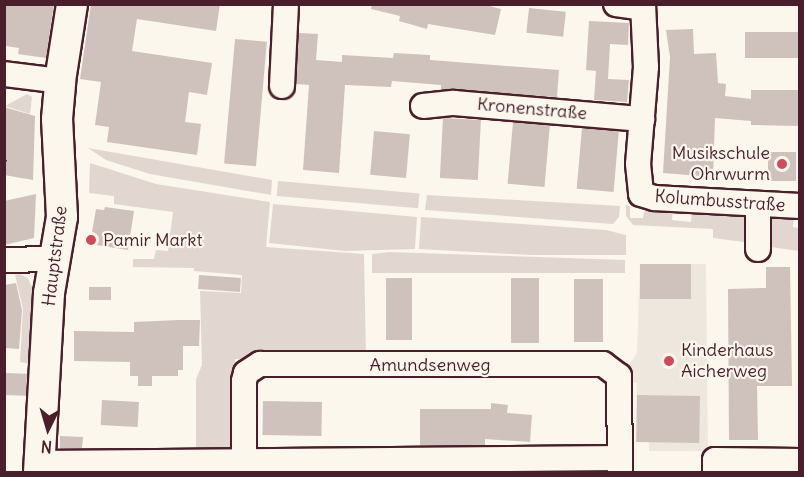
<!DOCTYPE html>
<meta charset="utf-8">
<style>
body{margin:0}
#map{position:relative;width:804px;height:477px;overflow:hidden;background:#fbf7ec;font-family:Delius,sans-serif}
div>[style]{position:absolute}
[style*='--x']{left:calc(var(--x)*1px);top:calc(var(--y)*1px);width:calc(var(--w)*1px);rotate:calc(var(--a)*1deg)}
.built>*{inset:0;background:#eee7de}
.green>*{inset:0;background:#e2d7d0;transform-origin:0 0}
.building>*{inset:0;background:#cfc2bc;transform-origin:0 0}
.roads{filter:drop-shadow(2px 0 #4a1f2b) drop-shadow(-2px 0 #4a1f2b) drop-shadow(0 2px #4a1f2b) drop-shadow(0 -2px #4a1f2b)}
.minor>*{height:24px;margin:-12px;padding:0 12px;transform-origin:12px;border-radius:12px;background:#fbf7ec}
.major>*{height:30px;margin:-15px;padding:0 15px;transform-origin:15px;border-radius:15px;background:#fbf7ec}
.rail>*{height:7px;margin-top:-3.5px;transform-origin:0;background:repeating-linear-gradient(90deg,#fbf7ec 0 14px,#4a1f2b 0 28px);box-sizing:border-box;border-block:2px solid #4a1f2b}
.dots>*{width:16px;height:16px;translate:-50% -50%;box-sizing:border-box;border:3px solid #fbf7ec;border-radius:50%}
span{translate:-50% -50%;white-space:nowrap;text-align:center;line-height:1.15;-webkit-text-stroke:4.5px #fbf7ec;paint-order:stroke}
.street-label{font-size:18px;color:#4a1f2b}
.poi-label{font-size:18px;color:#4a1f2b}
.right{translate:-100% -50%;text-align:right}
.left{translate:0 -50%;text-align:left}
.frame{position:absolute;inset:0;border:6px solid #4a1f2b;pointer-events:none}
.north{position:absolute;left:18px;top:399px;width:60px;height:60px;-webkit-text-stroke:4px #fbf7ec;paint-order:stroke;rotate:185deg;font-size:16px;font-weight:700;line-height:24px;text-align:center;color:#4a1f2b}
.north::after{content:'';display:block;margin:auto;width:21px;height:27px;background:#4a1f2b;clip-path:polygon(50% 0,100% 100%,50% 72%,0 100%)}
</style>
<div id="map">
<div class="built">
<i style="clip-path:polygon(640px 264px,706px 264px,708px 451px,649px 451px,649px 442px,636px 442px,637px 383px,627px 382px,627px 368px,637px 353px)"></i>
</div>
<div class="green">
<i style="clip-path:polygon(27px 94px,32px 97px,30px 114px,5px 106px)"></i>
<i style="clip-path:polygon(88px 148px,272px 180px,271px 195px,150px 174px,106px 160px)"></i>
<i style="clip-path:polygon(90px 163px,156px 184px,270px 202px,266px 247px,364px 254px,366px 358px,235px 359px,235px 447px,228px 455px,196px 458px,196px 379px,202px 365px,200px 291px,241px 293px,242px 275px,194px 271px,194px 268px,133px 267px,133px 259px,154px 259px,156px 250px,168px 251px,173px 212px,114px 204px,114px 196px,89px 193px)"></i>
<i style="left:278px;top:181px;width:142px;height:15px;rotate:5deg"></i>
<i style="clip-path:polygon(427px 195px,620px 206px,619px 217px,613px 224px,425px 210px)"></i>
<i style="clip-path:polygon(273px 204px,417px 217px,415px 249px,345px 251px,269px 243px)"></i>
<i style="clip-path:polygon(626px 205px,630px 206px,630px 218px,643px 218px,644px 212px,653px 207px,673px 208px,672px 220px,691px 222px,692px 209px,743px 212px,751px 223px,752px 243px,713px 238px,713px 229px,633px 225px,626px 216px)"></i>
<i style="clip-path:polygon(794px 215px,793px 227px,799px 228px,799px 251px,763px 246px,768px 216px)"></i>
<i style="clip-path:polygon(421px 217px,606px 230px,626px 235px,626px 255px,531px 255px,419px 249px)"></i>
<i style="clip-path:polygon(389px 252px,625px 260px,625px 273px,372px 273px,372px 254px)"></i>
<i style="clip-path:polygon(20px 274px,28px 278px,34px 292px,31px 364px,20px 362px,23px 309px,15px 275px)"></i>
</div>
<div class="building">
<i style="clip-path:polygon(4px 4px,54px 4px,46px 58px,18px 54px,19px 48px,6px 46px)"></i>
<i style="clip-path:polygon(91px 4px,220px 4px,216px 31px,137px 19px,132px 51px,212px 63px,207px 95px,189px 92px,185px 122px,201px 124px,197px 155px,107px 142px,109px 127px,95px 125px,101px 82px,80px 79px)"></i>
<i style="clip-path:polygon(372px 4px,482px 4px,501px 9px,495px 35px,428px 24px,427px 29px,399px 21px,400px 16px,371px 9px)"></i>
<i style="left:529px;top:8px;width:37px;height:25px;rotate:6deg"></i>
<i style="clip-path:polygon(589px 21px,629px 23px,628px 45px,610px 44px,608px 79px,629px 80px,627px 102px,594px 100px,596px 71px,586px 70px)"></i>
<i style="clip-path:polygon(693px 29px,694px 54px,716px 53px,718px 83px,726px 84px,725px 96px,751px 99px,751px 90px,800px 90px,800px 126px,751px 125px,751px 121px,715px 118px,713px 177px,663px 173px,670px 57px,666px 30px)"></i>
<i style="left:745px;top:32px;width:55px;height:26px"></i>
<i style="clip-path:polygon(299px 33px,318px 34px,316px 60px,342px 62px,342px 55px,393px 58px,394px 53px,430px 55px,430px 60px,559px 70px,557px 97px,441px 90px,441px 85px,392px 81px,391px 87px,345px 85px,339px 173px,303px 170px,309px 85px,296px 84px)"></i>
<i style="left:235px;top:39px;width:32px;height:125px;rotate:5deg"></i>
<i style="clip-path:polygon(4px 107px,35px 116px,33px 180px,4px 175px)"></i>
<i style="left:443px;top:118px;width:38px;height:60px;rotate:3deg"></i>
<i style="left:513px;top:122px;width:37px;height:62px;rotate:5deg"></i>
<i style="left:582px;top:128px;width:37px;height:61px;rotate:5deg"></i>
<i style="left:374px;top:131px;width:36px;height:44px;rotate:5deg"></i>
<i style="left:768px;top:152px;width:28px;height:29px"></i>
<i style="clip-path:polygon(36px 194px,34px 238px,4px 245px,4px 201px)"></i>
<i style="clip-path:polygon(105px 207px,134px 211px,128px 250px,90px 244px,96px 209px,104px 210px)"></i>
<i style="left:640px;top:264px;width:51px;height:35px"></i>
<i style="clip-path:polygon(766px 267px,790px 267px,792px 386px,757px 386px,758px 440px,729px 440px,728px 289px,766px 288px)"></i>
<i style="left:199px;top:275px;width:42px;height:14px;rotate:4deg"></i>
<i style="left:386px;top:278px;width:26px;height:62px"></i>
<i style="left:511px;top:278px;width:28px;height:65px"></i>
<i style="left:574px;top:279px;width:29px;height:63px"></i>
<i style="clip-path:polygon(16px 283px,22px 310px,19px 349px,4px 348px,4px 285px)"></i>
<i style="left:89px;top:287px;width:22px;height:13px"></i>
<i style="clip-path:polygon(179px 320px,200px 320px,199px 346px,183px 346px,183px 370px,178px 370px,178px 376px,152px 376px,152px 386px,138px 386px,138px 376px,130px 376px,130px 362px,74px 361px,74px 331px,134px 332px,134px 322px)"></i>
<i style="left:4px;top:373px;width:23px;height:22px;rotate:2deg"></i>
<i style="left:637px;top:395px;width:63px;height:47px;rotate:1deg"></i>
<i style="left:102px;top:400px;width:37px;height:25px;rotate:3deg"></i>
<i style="left:263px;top:401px;width:59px;height:34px;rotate:1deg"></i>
<i style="clip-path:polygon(491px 403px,508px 405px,507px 413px,532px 415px,530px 442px,485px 439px,485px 445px,420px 445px,420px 409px,491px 409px)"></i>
<i style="clip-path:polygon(60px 436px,83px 437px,82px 448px,60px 449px)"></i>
</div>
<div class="roads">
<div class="minor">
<i style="--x:616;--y:4;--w:27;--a:8"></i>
<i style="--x:643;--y:4;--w:63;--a:87.3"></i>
<i style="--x:646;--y:67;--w:97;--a:94.7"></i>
<i style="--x:638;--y:164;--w:30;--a:84"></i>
<i style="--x:641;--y:194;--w:14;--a:17"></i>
<i style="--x:654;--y:198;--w:146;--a:3.1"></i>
<i style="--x:4;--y:74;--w:56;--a:7.1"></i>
<i style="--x:282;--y:86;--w:82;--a:-87.2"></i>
<i style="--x:423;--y:106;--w:31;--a:-6"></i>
<i style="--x:454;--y:103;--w:189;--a:4.9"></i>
<i style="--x:758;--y:249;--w:45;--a:-90"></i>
<i style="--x:4;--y:260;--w:49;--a:-1.2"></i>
<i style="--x:39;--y:463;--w:581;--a:-0.49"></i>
<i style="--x:244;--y:463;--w:82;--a:-90"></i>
<i style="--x:244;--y:381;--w:8;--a:-76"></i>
<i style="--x:246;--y:373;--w:17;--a:-33"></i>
<i style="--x:260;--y:364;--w:343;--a:0"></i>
<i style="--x:603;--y:364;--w:20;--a:37"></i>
<i style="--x:619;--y:376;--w:96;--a:89.4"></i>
<i style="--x:715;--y:472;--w:12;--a:-90"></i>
<i style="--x:715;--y:460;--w:85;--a:0.7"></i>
</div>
<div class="major">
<i style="--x:39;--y:472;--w:179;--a:-86.8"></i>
<i style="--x:49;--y:293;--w:77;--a:-80.3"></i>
<i style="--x:62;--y:217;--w:98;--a:-92.9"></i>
<i style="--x:57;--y:119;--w:38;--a:-85"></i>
<i style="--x:60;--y:81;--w:78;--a:-81.1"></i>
</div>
</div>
<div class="rail">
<i style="--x:4;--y:162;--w:1;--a:45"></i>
</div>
<div class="dots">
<i style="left:782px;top:164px;background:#d1495b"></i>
<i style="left:91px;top:240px;background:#d1495b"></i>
<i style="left:669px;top:361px;background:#d1495b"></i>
</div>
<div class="street-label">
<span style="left:532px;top:109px;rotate:5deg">Kronenstraße</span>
<span style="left:720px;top:201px;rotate:4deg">Kolumbusstraße</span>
<span style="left:55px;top:256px;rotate:-83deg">Hauptstraße</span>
<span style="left:430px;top:365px">Amundsenweg</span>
</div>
<div class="poi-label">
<span class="right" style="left:770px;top:164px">Musikschule<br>Ohrwurm</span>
<span class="left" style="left:103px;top:240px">Pamir Markt</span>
<span class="left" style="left:681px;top:361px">Kinderhaus<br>Aicherweg</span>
</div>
<div class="frame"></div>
<div class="north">N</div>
</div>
